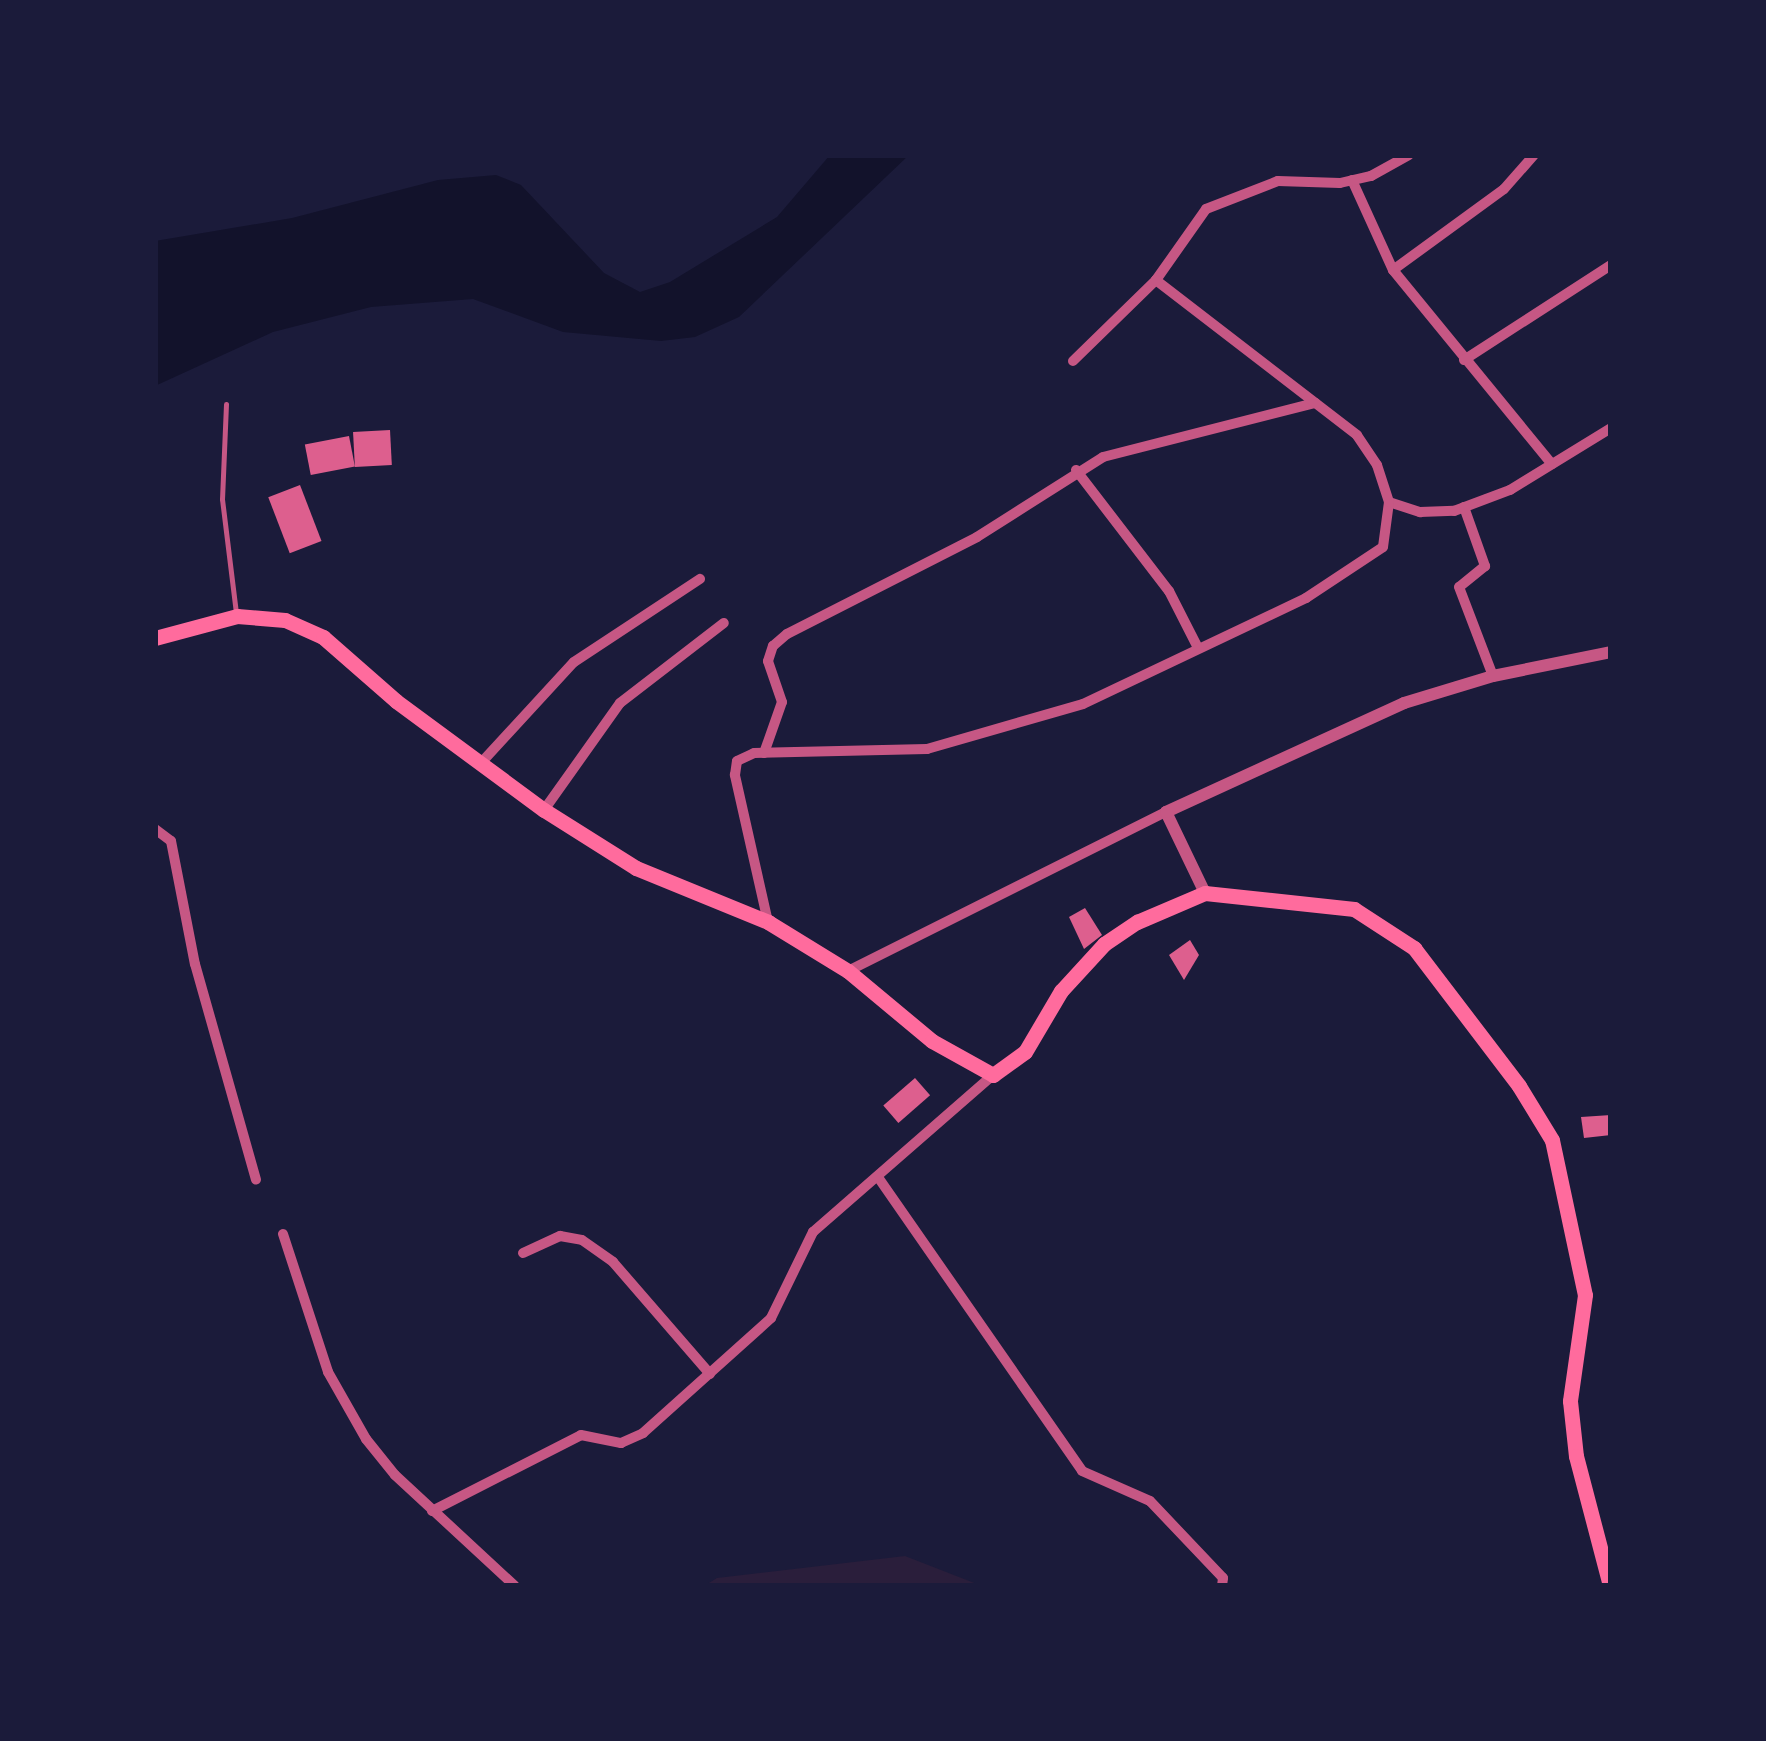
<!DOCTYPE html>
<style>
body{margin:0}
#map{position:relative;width:1766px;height:1741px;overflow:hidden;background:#1b1b3a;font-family:"PT Sans",sans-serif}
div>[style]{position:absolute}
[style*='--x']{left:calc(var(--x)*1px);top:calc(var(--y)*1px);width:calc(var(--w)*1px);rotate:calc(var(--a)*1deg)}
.green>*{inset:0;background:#2a1e3b}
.water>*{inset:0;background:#12122b}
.building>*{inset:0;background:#dd5f8e;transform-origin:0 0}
.service>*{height:5px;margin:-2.5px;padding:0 2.5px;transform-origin:2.5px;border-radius:2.5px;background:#c65784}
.minor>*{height:10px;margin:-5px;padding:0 5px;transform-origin:5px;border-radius:5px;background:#c65784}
.tertiary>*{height:12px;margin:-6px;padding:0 6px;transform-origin:6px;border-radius:6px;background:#c65784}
.secondary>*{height:15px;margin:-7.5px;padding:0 7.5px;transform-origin:7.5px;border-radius:7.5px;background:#ff6b9d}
span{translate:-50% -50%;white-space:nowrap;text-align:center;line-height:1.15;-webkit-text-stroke:10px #1b1b3a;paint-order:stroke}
.frame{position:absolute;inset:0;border:158px solid #1b1b3a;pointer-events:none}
</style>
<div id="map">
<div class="green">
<i style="clip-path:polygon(905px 1556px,982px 1586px,704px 1586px,717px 1578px)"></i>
</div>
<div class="water">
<i style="clip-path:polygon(830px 155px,909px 155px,739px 317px,695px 337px,661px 341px,563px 332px,473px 299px,371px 307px,273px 332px,155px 386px,155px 241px,292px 218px,438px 180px,496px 175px,521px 185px,604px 273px,640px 292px,670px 282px,777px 217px)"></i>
</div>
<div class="building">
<i style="left:390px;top:430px;width:35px;height:37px;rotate:87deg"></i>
<i style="left:349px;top:436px;width:31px;height:45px;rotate:79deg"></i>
<i style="left:300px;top:485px;width:60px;height:34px;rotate:69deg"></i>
<i style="clip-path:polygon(1085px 908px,1102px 935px,1084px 949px,1069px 917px)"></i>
<i style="clip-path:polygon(1190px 940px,1199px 955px,1184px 980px,1169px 955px)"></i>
<i style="left:915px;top:1078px;width:23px;height:42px;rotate:49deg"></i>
<i style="clip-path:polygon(1611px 1115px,1611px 1135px,1584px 1138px,1581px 1117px)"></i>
</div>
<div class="service">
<i style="--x:226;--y:404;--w:95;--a:92.4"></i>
<i style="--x:222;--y:499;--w:115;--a:83"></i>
</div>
<div class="minor">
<i style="--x:1352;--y:180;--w:99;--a:65.5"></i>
<i style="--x:1393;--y:270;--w:251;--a:50.7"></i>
<i style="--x:1393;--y:270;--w:137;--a:-36.1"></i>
<i style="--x:1504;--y:189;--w:45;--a:-48.6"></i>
<i style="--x:1464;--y:360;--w:175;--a:-32.9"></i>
<i style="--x:1073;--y:361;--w:116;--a:-44.3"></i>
<i style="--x:1156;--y:280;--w:87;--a:-54.8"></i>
<i style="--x:1206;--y:209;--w:77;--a:-21.3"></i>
<i style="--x:1278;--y:181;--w:62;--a:1.8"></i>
<i style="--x:1340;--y:183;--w:32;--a:-13"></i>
<i style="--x:1371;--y:176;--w:43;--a:-28.9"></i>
<i style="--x:1076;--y:470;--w:153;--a:52.5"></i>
<i style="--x:1169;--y:591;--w:64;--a:63"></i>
<i style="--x:1389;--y:502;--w:33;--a:18"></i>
<i style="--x:1420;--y:512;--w:34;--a:-2"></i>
<i style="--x:1454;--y:511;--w:60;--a:-20.6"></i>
<i style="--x:1510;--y:490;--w:119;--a:-31.5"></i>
<i style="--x:1464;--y:507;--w:63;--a:70.4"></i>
<i style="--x:1485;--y:566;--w:33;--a:141"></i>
<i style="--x:1459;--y:587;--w:95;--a:69.1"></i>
<i style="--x:764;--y:753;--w:54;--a:-70.6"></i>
<i style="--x:782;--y:702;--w:43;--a:-108.9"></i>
<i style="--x:768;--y:661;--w:16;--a:-72"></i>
<i style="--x:773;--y:646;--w:18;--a:-41"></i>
<i style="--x:787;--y:634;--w:213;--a:-27"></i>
<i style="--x:977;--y:537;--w:149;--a:-32.4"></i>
<i style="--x:1103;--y:457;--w:219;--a:-14.3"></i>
<i style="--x:481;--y:763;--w:137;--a:-47.4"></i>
<i style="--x:574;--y:662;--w:151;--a:-33.4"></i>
<i style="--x:544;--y:810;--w:131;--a:-54.6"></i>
<i style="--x:620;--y:703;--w:131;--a:-37.6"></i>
<i style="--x:155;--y:829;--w:20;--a:37"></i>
<i style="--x:171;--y:841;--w:125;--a:79"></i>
<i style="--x:195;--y:964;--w:224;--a:74.2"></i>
<i style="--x:768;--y:922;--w:151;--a:-102.7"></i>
<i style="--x:735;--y:775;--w:14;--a:-82"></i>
<i style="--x:737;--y:761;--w:19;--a:-25"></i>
<i style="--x:754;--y:753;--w:173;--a:-1.3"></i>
<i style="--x:927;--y:749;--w:162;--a:-16.1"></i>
<i style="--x:1083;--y:704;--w:247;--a:-25.4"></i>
<i style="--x:1306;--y:598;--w:92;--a:-33.5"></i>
<i style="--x:1383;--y:547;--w:45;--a:-82.4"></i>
<i style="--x:1389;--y:502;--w:39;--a:-108"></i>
<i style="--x:1377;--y:465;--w:36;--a:-124"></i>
<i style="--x:1357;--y:435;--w:254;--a:-142.4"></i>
<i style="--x:848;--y:971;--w:356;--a:-26.6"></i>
<i style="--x:880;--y:1180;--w:354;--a:55.2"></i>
<i style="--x:1082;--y:1471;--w:74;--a:23.8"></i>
<i style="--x:1150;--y:1501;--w:106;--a:46.5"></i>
<i style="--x:1223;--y:1578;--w:8;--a:97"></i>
<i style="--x:283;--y:1234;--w:145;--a:71.9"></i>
<i style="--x:328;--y:1372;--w:77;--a:60.4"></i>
<i style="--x:366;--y:1439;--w:46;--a:51.1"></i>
<i style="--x:395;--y:1475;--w:163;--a:42.8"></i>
<i style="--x:523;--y:1253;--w:41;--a:-24.7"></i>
<i style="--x:560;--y:1236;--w:22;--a:10"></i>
<i style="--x:582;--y:1240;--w:38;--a:35"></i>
<i style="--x:613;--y:1262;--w:148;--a:49.1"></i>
<i style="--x:432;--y:1511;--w:167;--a:-27"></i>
<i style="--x:581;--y:1435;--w:41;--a:11.3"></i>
<i style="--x:621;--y:1443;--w:24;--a:-24"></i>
<i style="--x:643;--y:1433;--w:172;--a:-41.9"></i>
<i style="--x:771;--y:1318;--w:96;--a:-64"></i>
<i style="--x:813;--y:1232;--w:239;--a:-41.1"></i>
</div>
<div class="tertiary">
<i style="--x:1205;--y:893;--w:90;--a:-115.7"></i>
<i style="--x:1166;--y:812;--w:262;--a:-24.6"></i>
<i style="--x:1404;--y:703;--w:93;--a:-16.9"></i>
<i style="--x:1493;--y:676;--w:120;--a:-11.5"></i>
</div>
<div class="secondary">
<i style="--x:155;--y:638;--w:85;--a:-15"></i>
<i style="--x:237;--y:616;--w:48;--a:4.8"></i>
<i style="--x:285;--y:620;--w:42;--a:24.1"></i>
<i style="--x:323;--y:637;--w:97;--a:41.2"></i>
<i style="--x:396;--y:701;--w:184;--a:36.4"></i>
<i style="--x:544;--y:810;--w:109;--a:32.2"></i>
<i style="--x:636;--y:868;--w:143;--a:22.2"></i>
<i style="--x:768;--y:922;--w:94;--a:31.5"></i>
<i style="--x:848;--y:971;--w:109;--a:39.8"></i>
<i style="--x:932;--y:1041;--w:70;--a:29.1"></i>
<i style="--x:993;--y:1075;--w:39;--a:-36"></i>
<i style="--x:1025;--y:1052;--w:71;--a:-59.5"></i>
<i style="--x:1061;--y:991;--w:64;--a:-47.5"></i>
<i style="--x:1104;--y:944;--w:40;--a:-34"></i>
<i style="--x:1137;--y:922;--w:74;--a:-23.1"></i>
<i style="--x:1205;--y:893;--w:150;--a:6.1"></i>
<i style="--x:1354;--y:909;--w:72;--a:33"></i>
<i style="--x:1414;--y:948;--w:173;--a:52.7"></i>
<i style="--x:1519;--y:1086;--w:63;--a:58.6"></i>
<i style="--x:1552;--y:1140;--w:158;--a:78"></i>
<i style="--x:1585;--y:1295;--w:107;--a:98.1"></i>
<i style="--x:1570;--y:1401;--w:55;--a:83.8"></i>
<i style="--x:1576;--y:1456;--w:134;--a:75.3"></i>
</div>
<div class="frame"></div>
</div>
